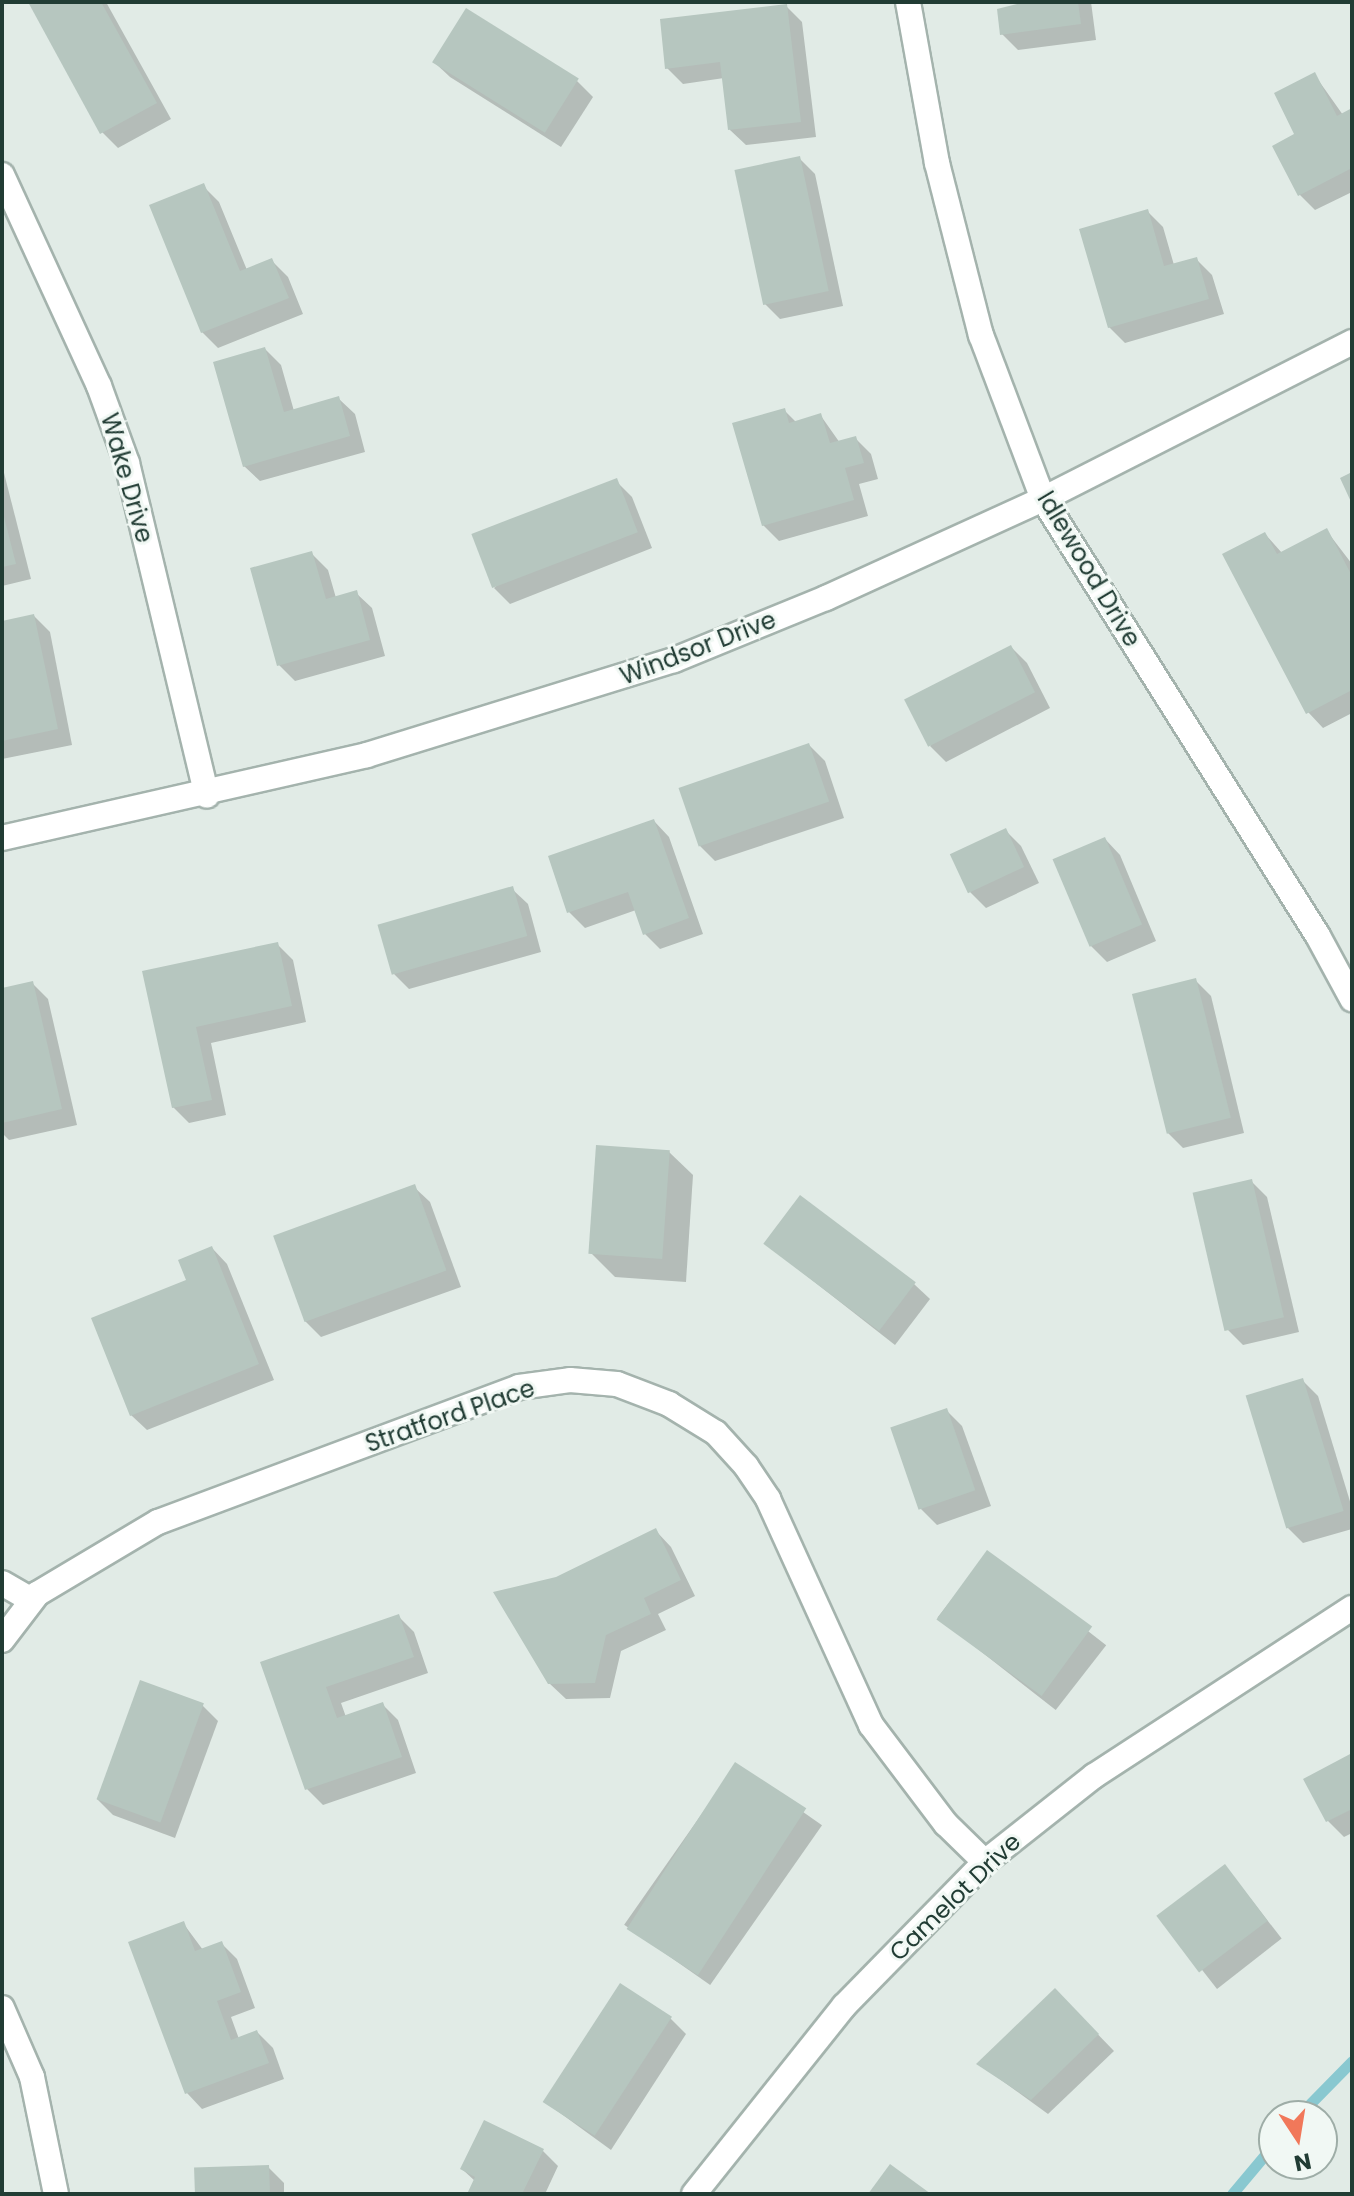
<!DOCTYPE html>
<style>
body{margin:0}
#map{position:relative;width:1354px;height:2196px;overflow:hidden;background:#e1ebe6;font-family:Poppins,sans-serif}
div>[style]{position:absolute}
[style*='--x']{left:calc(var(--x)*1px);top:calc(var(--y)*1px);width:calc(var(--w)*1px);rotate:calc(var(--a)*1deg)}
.shadow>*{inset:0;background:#0003;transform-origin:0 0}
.stream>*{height:11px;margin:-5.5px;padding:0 5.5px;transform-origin:5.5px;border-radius:5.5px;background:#89c8d0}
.building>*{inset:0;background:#b6c6bf;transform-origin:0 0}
.roads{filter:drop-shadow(2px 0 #a4b3ad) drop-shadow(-2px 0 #a4b3ad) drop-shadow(0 2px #a4b3ad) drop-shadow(0 -2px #a4b3ad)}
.minor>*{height:24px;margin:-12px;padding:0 12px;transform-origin:12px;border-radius:12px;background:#fff}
span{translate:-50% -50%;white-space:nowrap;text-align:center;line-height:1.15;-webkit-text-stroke:6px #f1f8f4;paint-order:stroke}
.street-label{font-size:24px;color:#213c34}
.frame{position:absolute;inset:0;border:4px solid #213c34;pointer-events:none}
.north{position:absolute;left:1258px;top:2100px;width:80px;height:80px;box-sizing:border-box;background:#f1f8f4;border:2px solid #9eada7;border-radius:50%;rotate:168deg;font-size:22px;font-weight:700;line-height:32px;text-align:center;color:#213c34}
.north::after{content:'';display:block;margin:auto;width:28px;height:36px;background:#f1785a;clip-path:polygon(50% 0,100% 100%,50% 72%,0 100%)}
</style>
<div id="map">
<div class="shadow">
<i style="clip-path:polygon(30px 2px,106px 2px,171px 119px,118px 148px,102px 132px)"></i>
<i style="clip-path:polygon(1027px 2px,1091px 2px,1096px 40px,1018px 50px,1002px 34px)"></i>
<i style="clip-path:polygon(786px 6px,802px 22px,816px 137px,746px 145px,730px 130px,724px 78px,683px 84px,667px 68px)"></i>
<i style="clip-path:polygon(466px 11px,577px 81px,593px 97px,561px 147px,450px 77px,434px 62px)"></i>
<i style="clip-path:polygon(1314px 74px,1343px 115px,1352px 110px,1352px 192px,1315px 210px,1299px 194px,1297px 135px)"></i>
<i style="clip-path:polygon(799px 158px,815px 174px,843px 306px,780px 319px,764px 303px)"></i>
<i style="clip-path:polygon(203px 186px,219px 202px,247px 270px,272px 261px,288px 277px,303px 314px,218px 348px,202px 332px)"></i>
<i style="clip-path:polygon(1147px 211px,1163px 227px,1174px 265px,1196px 259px,1212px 275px,1224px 314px,1125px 343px,1109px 327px)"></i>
<i style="clip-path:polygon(265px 349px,281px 365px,294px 411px,339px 399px,355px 414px,365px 452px,260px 481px,244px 466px)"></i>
<i style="clip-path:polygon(784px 410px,797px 423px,821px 416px,840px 443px,855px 438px,871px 454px,878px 479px,859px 484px,868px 516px,779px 541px,763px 525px)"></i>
<i style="clip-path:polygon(2px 465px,31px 579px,2px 586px)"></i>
<i style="clip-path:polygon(616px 481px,632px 497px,652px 548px,510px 604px,494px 588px)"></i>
<i style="clip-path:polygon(1326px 530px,1352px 564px,1352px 713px,1323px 728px,1308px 712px,1265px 534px,1282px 553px)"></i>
<i style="clip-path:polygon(312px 554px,328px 570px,336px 598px,356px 593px,372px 608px,385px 656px,295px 681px,279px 665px)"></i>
<i style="clip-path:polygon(34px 616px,50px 632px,72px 745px,2px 759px,2px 623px)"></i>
<i style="clip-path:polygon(1011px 647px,1027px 663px,1050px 708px,946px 762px,930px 746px)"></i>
<i style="clip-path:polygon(809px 745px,825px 761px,844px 818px,715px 861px,699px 845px)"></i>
<i style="clip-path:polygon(654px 821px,669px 837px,703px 934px,660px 949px,644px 933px,636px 910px,585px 928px,569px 912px)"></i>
<i style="clip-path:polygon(1005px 830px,1021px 846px,1039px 883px,986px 908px,970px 892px)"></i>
<i style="clip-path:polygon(1105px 839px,1120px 855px,1156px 941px,1107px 962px,1091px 946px)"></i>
<i style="clip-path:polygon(512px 889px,528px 904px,541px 952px,409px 989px,393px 973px)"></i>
<i style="clip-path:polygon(277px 944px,293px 960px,306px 1022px,211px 1043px,226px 1115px,189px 1123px,173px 1107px,144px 973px)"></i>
<i style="clip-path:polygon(1195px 980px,1211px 996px,1244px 1133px,1183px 1148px,1167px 1132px)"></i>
<i style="clip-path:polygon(32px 983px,48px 999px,77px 1125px,9px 1140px,2px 1133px,2px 990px)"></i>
<i style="clip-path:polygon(669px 1152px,693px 1175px,686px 1282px,615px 1277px,591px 1253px)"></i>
<i style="clip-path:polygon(1251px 1181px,1267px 1197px,1299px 1332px,1243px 1345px,1227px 1329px)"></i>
<i style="clip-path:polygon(414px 1187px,430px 1202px,461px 1287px,321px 1337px,305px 1321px)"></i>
<i style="clip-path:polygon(766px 1244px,914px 1284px,930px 1299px,895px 1345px)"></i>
<i style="clip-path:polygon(212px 1248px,227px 1264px,274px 1380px,147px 1430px,131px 1415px,189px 1281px)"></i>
<i style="clip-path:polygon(1302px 1380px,1318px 1396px,1352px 1508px,1352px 1529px,1303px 1543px,1287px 1527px)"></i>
<i style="clip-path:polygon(946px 1410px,962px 1426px,991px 1506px,937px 1525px,921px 1509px)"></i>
<i style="clip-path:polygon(656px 1531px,671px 1547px,695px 1596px,658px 1614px,666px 1630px,621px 1651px,610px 1698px,566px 1699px,549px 1683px,557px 1579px)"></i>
<i style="left:988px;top:1553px;width:150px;height:82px;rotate:38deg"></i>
<i style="clip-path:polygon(398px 1616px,414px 1632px,428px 1673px,341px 1703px,346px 1717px,382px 1704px,398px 1720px,416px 1773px,323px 1805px,307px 1789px,263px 1663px)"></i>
<i style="clip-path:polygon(202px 1705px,218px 1721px,175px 1838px,113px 1815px,97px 1799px)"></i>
<i style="clip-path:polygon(1352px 1755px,1352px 1833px,1344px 1837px,1328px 1821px,1306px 1780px)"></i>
<i style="left:736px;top:1765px;width:105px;height:195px;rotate:35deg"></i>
<i style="left:1225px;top:1866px;width:92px;height:82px;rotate:52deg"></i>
<i style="clip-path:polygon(183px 1923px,203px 1950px,221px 1943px,237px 1959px,255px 2008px,231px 2017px,239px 2039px,257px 2032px,273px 2048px,284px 2079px,202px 2109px,187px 2093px)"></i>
<i style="clip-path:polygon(1055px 1990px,1114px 2051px,1048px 2114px,979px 2064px)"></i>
<i style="clip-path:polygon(670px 2018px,686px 2034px,611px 2150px,545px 2102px)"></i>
<i style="clip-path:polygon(543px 2151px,558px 2166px,545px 2194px,469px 2194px,475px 2181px,462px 2169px)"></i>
<i style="clip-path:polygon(268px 2167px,284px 2183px,284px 2194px,197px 2194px)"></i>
</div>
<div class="stream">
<i style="--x:1298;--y:2116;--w:77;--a:-45.5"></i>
<i style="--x:1232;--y:2194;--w:65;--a:-50"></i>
</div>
<div class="building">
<i style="clip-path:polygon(28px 2px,101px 2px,157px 103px,100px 134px)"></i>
<i style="clip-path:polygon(1025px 2px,1078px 2px,1081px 24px,1000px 35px,997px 9px)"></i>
<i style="clip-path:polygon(787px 4px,801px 122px,728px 130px,720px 62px,665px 69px,660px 19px)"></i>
<i style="left:466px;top:8px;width:133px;height:64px;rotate:32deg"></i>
<i style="clip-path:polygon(1315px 72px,1337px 116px,1352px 108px,1352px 168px,1298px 196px,1272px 146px,1294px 134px,1274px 93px)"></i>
<i style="left:800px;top:156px;width:138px;height:67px;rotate:78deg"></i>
<i style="clip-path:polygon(204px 183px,240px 271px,272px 258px,289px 298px,201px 333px,149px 205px)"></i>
<i style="clip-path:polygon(1148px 209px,1164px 266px,1197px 257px,1209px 299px,1108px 328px,1079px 229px)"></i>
<i style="clip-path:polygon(265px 347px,284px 412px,339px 396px,350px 436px,243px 467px,213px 362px)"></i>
<i style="clip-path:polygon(785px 408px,789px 423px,821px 413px,830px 443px,856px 436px,864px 463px,845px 468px,854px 500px,762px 526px,732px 423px)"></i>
<i style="clip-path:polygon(1352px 472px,1352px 504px,1340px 478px)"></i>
<i style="left:617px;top:478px;width:58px;height:156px;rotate:69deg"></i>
<i style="clip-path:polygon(2px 509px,16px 564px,2px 567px)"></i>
<i style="clip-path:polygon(1327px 528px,1352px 576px,1352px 690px,1306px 714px,1222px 554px,1265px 532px,1277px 554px)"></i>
<i style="clip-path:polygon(312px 551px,326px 599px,357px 590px,370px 640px,277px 666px,250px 568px)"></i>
<i style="clip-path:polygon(34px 614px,58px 729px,2px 741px,2px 621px)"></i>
<i style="left:1011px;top:645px;width:53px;height:120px;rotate:63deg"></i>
<i style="left:809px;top:743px;width:62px;height:138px;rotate:71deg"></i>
<i style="clip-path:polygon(654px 819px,689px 918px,643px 935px,628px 892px,567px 913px,548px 856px)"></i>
<i style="left:1006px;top:828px;width:43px;height:62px;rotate:65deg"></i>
<i style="left:1105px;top:837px;width:95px;height:57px;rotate:67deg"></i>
<i style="left:513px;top:886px;width:52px;height:141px;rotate:74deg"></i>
<i style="clip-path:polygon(278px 942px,292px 1006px,196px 1027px,212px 1100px,172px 1108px,142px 971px)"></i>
<i style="left:1196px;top:978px;width:144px;height:66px;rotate:76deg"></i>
<i style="clip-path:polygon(33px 981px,62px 1109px,2px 1123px,2px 988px)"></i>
<i style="left:596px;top:1145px;width:74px;height:109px;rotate:4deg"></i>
<i style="left:1252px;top:1179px;width:142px;height:61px;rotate:77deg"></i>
<i style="left:415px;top:1184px;width:92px;height:151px;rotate:70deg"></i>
<i style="left:800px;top:1195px;width:145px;height:61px;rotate:37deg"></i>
<i style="clip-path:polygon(212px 1246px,259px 1364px,130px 1416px,91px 1318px,186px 1280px,178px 1260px)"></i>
<i style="left:1303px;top:1378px;width:139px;height:60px;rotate:73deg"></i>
<i style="left:947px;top:1408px;width:87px;height:60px;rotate:71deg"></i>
<i style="clip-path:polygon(656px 1528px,681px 1580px,644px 1598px,651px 1614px,606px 1635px,595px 1683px,548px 1684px,493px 1592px,556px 1577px)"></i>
<i style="left:987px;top:1550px;width:130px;height:86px;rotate:36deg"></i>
<i style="clip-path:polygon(399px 1614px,414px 1657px,326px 1687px,337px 1718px,383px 1702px,402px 1757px,305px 1790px,260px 1662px)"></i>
<i style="left:140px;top:1680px;width:68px;height:127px;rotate:20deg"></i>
<i style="clip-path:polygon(1352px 1753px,1352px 1809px,1326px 1822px,1303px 1779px)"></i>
<i style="left:735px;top:1762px;width:85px;height:199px;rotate:33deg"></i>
<i style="left:1225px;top:1864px;width:71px;height:86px;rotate:53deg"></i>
<i style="clip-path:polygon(184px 1921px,195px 1951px,222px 1941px,241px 1992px,217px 2001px,231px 2040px,257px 2030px,269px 2063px,185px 2094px,128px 1942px)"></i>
<i style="left:620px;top:1983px;width:62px;height:142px;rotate:33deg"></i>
<i style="clip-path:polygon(1055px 1988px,1099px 2034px,1031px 2100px,976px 2064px)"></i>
<i style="clip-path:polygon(484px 2120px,544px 2149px,522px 2194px,467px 2194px,475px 2177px,460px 2169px)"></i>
<i style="clip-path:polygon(890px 2164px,931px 2194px,868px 2194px)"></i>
<i style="left:269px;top:2165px;width:29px;height:75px;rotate:88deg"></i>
</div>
<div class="roads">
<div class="minor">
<i style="--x:908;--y:2;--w:164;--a:79.8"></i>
<i style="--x:937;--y:163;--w:178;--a:75.7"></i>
<i style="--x:981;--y:335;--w:175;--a:69.3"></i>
<i style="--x:1043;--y:499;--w:516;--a:57.82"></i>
<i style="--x:1318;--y:936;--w:72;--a:61.6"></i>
<i style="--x:2;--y:175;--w:232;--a:65.3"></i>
<i style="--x:99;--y:386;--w:82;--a:70"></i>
<i style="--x:127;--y:463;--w:342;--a:76.5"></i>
<i style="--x:2;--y:838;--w:374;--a:-12.8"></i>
<i style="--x:367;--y:755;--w:321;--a:-17.2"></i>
<i style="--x:674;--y:660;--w:164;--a:-22.2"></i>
<i style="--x:826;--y:598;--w:239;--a:-24.5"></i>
<i style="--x:1043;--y:499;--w:347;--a:-26.9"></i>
<i style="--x:2;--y:1583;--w:34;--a:30"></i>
<i style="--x:2;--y:1640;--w:58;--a:-52.7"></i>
<i style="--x:37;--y:1594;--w:141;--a:-30.8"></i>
<i style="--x:158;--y:1522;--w:385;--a:-20.5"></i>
<i style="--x:519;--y:1387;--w:51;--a:-7.8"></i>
<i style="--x:570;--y:1380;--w:47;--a:4.9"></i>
<i style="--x:617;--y:1384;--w:56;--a:21"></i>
<i style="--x:669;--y:1404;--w:55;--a:31.7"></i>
<i style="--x:716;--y:1433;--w:45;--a:47.7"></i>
<i style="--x:746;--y:1466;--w:40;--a:56"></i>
<i style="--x:768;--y:1499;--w:248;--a:65.5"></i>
<i style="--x:871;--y:1725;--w:124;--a:52.9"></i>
<i style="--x:946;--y:1824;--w:54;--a:44.3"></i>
<i style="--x:2;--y:2008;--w:75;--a:66.5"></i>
<i style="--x:32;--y:2077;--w:119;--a:78.4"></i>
<i style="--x:694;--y:2194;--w:241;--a:-51.4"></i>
<i style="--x:844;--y:2006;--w:202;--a:-45.6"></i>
<i style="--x:985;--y:1862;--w:139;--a:-38.3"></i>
<i style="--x:1094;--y:1776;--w:308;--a:-33.1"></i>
</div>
</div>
<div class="street-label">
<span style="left:127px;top:478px;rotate:74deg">Wake Drive</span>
<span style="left:1089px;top:569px;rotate:59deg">Idlewood Drive</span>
<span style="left:698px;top:648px;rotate:-21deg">Windsor Drive</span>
<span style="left:450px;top:1416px;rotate:-19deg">Stratford Place</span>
<span style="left:955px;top:1897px;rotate:-44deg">Camelot Drive</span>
</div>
<div class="frame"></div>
<div class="north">N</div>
</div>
